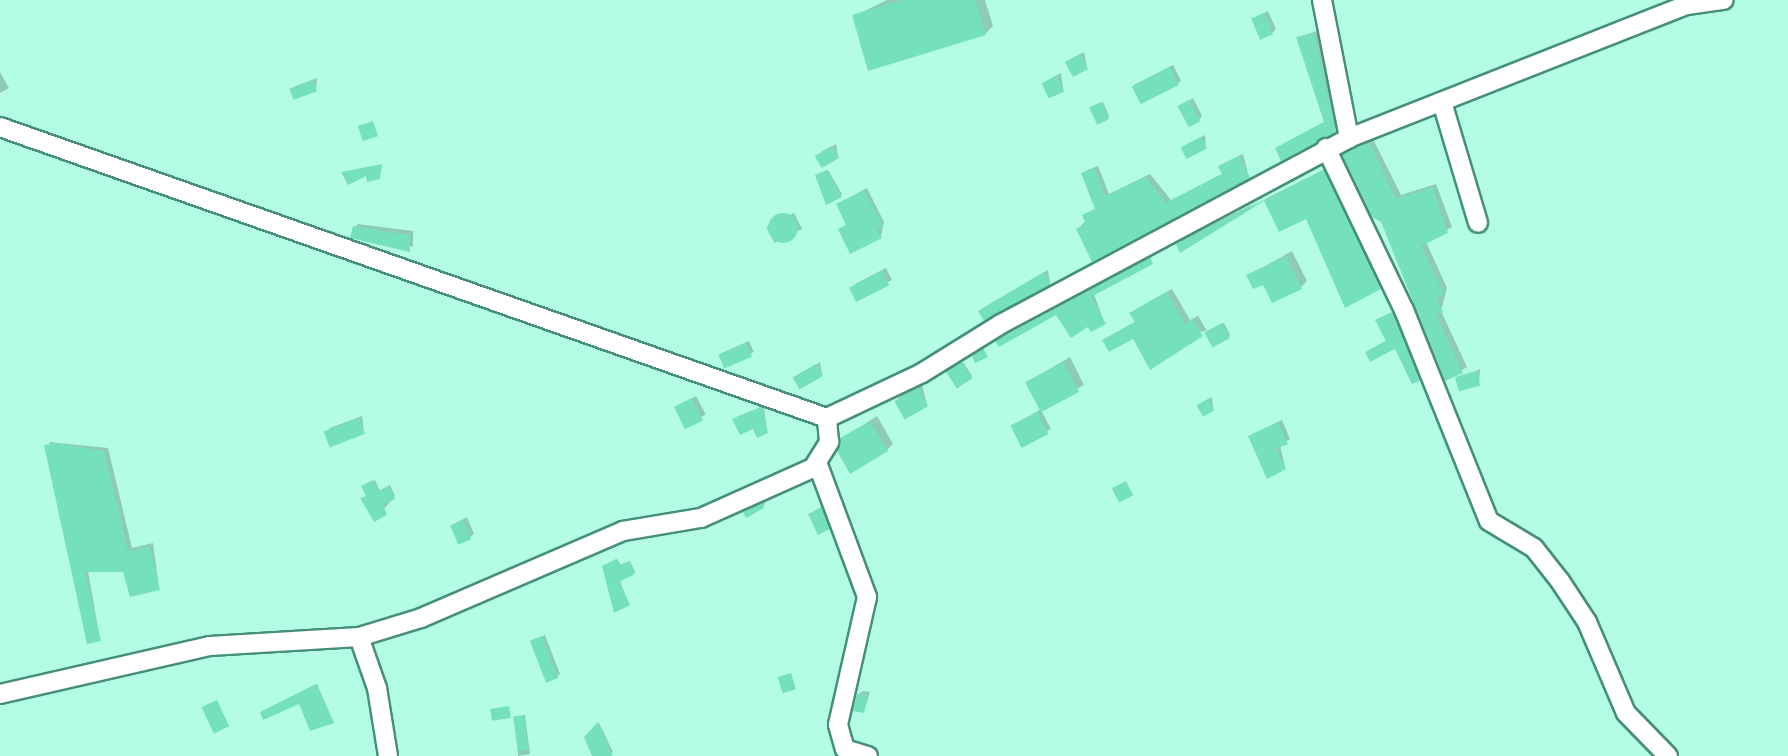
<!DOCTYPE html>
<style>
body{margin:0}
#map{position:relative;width:1788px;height:756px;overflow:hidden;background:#b2fde3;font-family:Lato,sans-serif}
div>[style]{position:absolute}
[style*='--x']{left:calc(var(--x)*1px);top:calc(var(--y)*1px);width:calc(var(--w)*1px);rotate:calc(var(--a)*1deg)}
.shadow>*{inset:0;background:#0003;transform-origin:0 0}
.building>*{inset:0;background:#75e0be;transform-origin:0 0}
.round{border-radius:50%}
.roads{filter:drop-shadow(2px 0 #468f78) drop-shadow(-2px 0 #468f78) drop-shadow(0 2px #468f78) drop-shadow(0 -2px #468f78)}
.street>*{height:18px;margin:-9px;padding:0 9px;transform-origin:9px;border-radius:9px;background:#fff}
span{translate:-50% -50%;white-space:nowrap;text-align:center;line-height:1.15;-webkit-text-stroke:7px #fff;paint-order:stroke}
</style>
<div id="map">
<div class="shadow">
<i style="clip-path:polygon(887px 0,985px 0,993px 26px,985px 34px,854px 16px)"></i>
<i style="clip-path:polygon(1268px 11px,1276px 29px,1272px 33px,1253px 19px)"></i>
<i style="clip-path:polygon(1317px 31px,1339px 127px,1277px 148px,1326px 121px,1298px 37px)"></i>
<i style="clip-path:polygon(1084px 52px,1087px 67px,1067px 63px,1071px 59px)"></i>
<i style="left:1173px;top:65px;width:18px;height:44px;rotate:63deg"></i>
<i style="clip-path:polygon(0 72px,9px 88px,0 93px)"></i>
<i style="clip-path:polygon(1061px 73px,1063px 89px,1044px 83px,1048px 80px)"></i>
<i style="clip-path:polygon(317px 78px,316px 90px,292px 90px,296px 86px)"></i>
<i style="clip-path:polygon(1193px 98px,1202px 116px,1199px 120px,1180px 106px)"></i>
<i style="clip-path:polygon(1103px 102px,1109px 116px,1108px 117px,1093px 106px)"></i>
<i style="clip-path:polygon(1205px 135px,1206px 148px,1183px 148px,1187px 144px)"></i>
<i style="clip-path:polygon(1373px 139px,1401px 195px,1436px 184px,1452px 227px,1426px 242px,1447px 288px,1441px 311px,1467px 367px,1446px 379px,1382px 221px,1344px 155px)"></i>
<i style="clip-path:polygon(836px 144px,838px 157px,821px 152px)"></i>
<i style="clip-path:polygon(1243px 154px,1249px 177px,1093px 260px,1078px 229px,1097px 208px,1087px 170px,1098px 166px,1109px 194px,1150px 174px,1171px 200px,1224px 173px,1224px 163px)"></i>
<i style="clip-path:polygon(1329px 167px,1384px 283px,1380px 287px,1307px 217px,1280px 229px,1265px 199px)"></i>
<i style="clip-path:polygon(828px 170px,842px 194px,841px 195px,818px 174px)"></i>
<i style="clip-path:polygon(867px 188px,884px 222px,881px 236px,840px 229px,848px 224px,838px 204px)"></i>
<i style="clip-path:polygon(1259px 201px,1181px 250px,1182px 240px)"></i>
<i style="left:794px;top:213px;width:18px;height:31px;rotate:63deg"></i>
<i style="clip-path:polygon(358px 224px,413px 231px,413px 247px,355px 227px)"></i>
<i style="clip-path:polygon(1292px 251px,1307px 281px,1301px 287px,1249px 275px)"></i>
<i style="clip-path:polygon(1153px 256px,1094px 294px,1104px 322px,1057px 313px,1000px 339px)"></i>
<i style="clip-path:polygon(886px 268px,892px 280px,857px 299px,855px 284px)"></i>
<i style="clip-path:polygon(1048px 270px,1050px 283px,983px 308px)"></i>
<i style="clip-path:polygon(1172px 289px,1190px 320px,1198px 316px,1207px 331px,1224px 323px,1230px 335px,1213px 344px,1206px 331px,1104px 340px,1136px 321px,1136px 309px)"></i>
<i style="clip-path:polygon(1396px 310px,1423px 375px,1419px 379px,1396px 347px,1367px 352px,1387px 340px,1378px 321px)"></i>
<i style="left:749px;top:341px;width:12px;height:31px;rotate:66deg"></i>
<i style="clip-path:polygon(1070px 357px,1084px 385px,1041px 410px,1051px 429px,1023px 445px,1013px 426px,1041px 409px,1027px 382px)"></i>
<i style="clip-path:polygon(820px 362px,822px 374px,799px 375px)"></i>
<i style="clip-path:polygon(963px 362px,972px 376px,971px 378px,949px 371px)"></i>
<i style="clip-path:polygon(1480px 369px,1479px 384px,1458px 381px,1462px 377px)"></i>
<i style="clip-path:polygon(922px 385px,927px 405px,896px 401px,899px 397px)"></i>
<i style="left:696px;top:396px;width:21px;height:23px;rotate:62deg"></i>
<i style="clip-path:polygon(1212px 397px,1213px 408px,1199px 405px,1203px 402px)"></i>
<i style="clip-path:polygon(764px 406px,767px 432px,736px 417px)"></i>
<i style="clip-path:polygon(362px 416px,364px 433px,326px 432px,330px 428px)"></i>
<i style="clip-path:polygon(877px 416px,893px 444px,887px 450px,842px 439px)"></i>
<i style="clip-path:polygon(1282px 420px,1290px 439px,1280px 445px,1285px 467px,1250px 436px)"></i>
<i style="clip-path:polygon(49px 442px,108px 448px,132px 548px,153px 543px,159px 588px,124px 570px,88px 571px,100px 639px)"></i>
<i style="clip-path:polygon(375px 480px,380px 491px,390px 485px,395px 496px,375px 519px,363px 487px)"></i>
<i style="clip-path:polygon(766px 501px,763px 507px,745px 512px,749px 508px)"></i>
<i style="clip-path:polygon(825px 505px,832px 524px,829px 528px,810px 514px)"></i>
<i style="clip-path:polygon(467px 517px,474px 534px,470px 537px,452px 525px)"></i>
<i style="clip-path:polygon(617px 559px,621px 565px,630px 561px,635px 572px,620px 581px,629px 604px,605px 565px)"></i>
<i style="clip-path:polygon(545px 635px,560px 674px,557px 676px,532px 641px)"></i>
<i style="clip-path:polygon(317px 684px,333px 721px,300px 702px,263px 711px)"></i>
<i style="clip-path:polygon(862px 691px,870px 692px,864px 711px,858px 695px)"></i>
<i style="clip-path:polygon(525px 715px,530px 754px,518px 756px,515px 717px)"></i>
<i style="clip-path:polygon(599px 723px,613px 752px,606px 756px,594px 756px,586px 738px)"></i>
</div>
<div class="building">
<i style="clip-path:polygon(902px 0,975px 0,986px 35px,868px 71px,852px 15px)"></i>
<i style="left:1264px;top:13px;width:23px;height:14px;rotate:67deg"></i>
<i style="clip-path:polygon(1314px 33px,1336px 132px,1281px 161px,1275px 148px,1324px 122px,1296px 37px)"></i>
<i style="left:1080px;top:54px;width:17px;height:17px;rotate:62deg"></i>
<i style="left:1170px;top:67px;width:20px;height:43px;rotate:63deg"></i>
<i style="left:1057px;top:76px;width:17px;height:17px;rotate:65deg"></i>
<i style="left:313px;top:80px;width:12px;height:25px;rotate:70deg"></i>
<i style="left:1189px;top:100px;width:24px;height:13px;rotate:62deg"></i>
<i style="left:1101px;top:102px;width:19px;height:13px;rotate:65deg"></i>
<i style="left:373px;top:121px;width:16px;height:16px;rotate:72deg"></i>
<i style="left:1201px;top:137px;width:13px;height:23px;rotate:63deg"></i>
<i style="clip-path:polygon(1369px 142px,1396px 199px,1432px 187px,1448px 233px,1421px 246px,1444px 294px,1436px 298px,1443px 312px,1436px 315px,1463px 373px,1445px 381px,1381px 222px,1372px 217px,1342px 155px)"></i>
<i style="left:832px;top:146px;width:14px;height:20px;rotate:60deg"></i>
<i style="clip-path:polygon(1239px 156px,1250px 178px,1092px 262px,1076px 229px,1086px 224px,1082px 215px,1095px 209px,1081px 173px,1094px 168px,1105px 196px,1146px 177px,1166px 203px,1222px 174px,1218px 166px)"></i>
<i style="clip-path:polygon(382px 164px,380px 179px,367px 182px,366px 176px,348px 185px,341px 172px)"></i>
<i style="clip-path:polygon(827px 170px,842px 197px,826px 205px,815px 175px)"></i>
<i style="clip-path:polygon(1324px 170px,1381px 289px,1345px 308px,1306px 219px,1279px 232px,1264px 201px,1180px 253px,1176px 244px)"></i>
<i style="clip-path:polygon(864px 190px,883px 226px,877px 229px,882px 238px,850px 254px,838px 229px,846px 225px,836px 204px)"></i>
<i class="round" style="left:768px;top:213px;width:30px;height:30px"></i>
<i style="clip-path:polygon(353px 226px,410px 235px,410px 252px,350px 238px)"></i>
<i style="clip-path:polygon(1286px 256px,1302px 289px,1272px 303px,1263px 285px,1253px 289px,1246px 275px)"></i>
<i style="clip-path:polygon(1150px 257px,1153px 264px,1091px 297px,1106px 324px,1091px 332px,1088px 327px,1071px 338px,1056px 315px,999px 347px,995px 341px)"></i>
<i style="left:882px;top:271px;width:16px;height:37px;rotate:63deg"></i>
<i style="clip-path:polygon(1044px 272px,1051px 285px,984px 321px,978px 311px)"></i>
<i style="clip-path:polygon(1167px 292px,1185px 324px,1193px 319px,1203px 336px,1150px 370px,1133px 339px,1109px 352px,1102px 340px,1135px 322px,1129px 313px)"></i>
<i style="clip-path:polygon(1392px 312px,1420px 381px,1412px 384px,1395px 349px,1370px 362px,1365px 352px,1386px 341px,1375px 320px)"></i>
<i style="left:1222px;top:323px;width:17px;height:20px;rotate:62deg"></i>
<i style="left:746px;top:343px;width:15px;height:30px;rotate:67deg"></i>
<i style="clip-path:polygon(983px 348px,988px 357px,975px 363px,972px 356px)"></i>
<i style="left:961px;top:362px;width:20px;height:18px;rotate:57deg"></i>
<i style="left:1063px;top:362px;width:34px;height:43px;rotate:62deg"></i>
<i style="left:816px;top:364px;width:14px;height:27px;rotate:60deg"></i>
<i style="left:1476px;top:371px;width:15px;height:22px;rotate:74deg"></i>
<i style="left:918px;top:388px;width:21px;height:27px;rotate:61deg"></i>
<i style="left:692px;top:398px;width:25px;height:20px;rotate:64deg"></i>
<i style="left:1208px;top:399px;width:13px;height:13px;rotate:61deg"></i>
<i style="clip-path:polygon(762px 407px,768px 433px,757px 438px,753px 429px,740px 435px,732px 419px)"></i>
<i style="left:1037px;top:412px;width:25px;height:30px;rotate:63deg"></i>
<i style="left:359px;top:418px;width:17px;height:38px;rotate:69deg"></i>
<i style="clip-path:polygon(870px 421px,888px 451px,850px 474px,837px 451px,840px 438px)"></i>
<i style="clip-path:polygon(1278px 422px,1288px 444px,1276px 449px,1286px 469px,1267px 479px,1248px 436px)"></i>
<i style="clip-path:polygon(55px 443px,104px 451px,128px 551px,149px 546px,160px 590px,130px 597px,123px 572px,85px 572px,101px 641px,87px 644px,44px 445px)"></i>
<i style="clip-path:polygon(373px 480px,378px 491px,388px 486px,395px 499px,383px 505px,387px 515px,374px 522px,360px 498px,366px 496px,361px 486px)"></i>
<i style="left:1126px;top:481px;width:16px;height:16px;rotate:63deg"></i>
<i style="clip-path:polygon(762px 503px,764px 508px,746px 518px,743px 512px)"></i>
<i style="clip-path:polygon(822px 507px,830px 529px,818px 535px,808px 514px)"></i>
<i style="left:463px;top:520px;width:21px;height:14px;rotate:67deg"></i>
<i style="clip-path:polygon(616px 559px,619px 565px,629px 561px,635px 574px,619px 582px,630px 605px,614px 613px,602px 566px)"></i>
<i style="left:542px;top:636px;width:45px;height:13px;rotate:69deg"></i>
<i style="left:791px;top:673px;width:17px;height:14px;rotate:73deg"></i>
<i style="clip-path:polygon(316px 684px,334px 723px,310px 731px,299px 704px,263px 720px,260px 712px)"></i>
<i style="clip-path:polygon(857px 694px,867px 695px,864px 713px,853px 711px)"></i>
<i style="left:217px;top:700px;width:29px;height:17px;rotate:65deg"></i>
<i style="left:509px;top:706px;width:12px;height:19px;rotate:81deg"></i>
<i style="left:524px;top:715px;width:35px;height:11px;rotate:82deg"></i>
<i style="clip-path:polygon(598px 722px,612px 755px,613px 756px,592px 756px,584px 737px)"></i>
</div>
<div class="roads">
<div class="street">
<i style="--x:1322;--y:0;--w:141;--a:78.9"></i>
<i style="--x:1442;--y:102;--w:126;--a:73.4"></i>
<i style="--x:0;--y:127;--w:877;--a:19.39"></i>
<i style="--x:827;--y:418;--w:105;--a:-25.3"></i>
<i style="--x:922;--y:373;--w:93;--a:-31.8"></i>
<i style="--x:1001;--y:324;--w:395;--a:-28.1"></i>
<i style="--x:1349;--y:138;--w:363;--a:-21.5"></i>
<i style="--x:1687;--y:5;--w:37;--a:-8"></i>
<i style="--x:1326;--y:148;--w:180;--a:64.3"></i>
<i style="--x:1404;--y:310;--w:227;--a:68.1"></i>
<i style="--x:1489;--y:521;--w:52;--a:31"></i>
<i style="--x:1534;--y:548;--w:42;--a:51.8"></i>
<i style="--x:1560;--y:581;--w:49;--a:56.6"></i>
<i style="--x:1587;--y:622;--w:99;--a:66.8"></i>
<i style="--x:1626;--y:713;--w:60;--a:45.7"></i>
<i style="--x:818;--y:465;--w:141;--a:69.6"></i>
<i style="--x:867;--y:597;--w:131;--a:102.8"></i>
<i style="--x:838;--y:725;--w:25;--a:74"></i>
<i style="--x:845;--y:749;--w:24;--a:17"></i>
<i style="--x:359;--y:637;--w:54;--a:70.6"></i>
<i style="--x:377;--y:688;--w:69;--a:80.8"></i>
<i style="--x:0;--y:694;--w:215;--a:-12.9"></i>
<i style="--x:210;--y:646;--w:149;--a:-3.5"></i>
<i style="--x:359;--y:637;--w:65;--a:-17"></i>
<i style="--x:421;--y:618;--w:220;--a:-23.3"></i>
<i style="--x:623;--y:531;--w:79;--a:-9.5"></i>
<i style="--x:701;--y:518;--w:123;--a:-24.1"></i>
<i style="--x:813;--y:468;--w:31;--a:-58"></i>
<i style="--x:829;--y:442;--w:24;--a:-95"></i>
</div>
</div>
</div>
